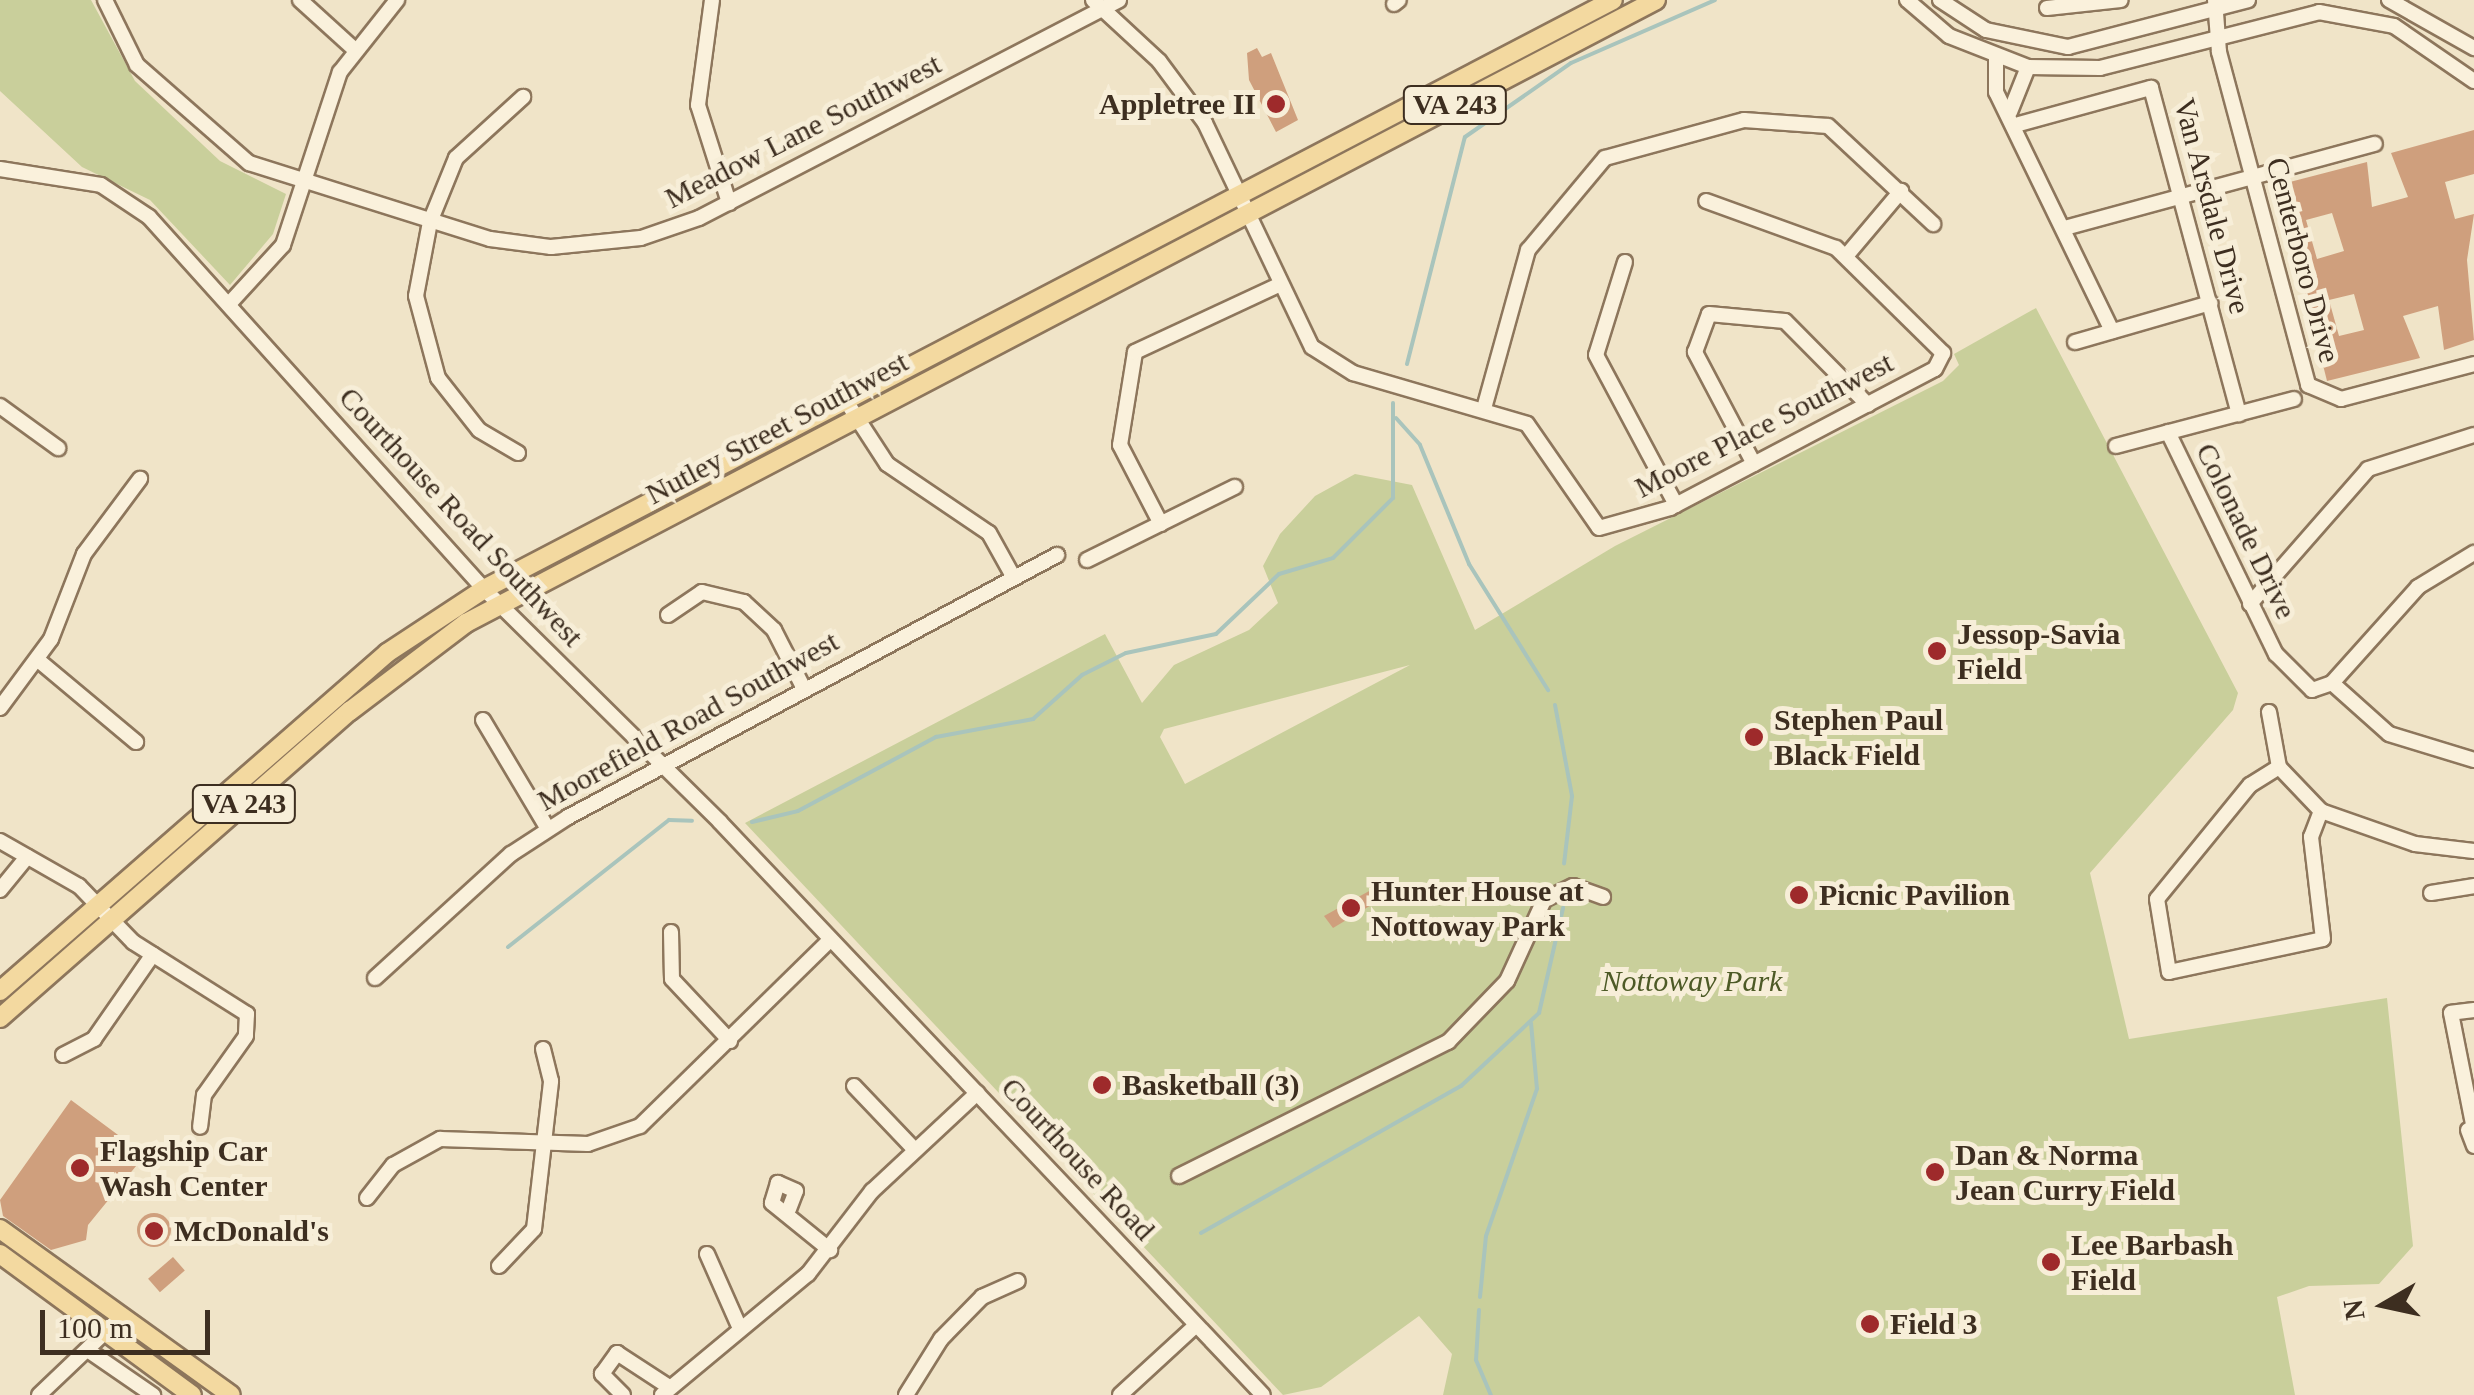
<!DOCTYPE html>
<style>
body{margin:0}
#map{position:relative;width:2474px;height:1395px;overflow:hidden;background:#f0e4c8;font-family:"Times New Roman",serif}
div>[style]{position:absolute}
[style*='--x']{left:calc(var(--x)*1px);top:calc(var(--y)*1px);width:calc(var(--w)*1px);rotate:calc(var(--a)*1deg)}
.green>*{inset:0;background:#c9cf9b}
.stream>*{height:4px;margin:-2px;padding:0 2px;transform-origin:2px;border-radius:2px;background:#a9c4bc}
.building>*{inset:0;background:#cf9f7d;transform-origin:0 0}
.round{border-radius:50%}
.roads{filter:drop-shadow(2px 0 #8d765c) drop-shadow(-2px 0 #8d765c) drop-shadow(0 2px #8d765c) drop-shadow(0 -2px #8d765c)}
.minor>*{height:14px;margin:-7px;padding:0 7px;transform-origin:7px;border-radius:7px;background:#faf1dc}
.major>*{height:18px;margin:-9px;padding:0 9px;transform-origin:9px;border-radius:9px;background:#f3d9a0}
.dots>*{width:28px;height:28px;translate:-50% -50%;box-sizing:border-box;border:5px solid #f7eed8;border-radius:50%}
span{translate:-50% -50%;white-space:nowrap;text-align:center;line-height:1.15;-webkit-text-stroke:10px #f7eed8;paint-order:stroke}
.shield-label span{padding:2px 8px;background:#f7eed8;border:2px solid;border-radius:8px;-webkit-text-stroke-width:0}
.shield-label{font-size:28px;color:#3d2e20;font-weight:700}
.poi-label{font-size:30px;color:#3d2e20;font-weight:700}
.right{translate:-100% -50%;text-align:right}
.left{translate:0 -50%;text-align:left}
.street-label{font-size:30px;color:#3d2e20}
.park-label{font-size:30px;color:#4d5a26;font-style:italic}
.north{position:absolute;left:2334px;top:1255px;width:100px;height:100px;-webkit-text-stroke:8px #f7eed8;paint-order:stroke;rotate:261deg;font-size:28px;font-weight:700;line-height:40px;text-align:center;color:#3d2e20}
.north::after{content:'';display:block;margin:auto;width:35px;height:45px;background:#3d2e20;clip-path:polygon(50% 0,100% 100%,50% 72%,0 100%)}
.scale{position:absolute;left:40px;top:1310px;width:170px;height:45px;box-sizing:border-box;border:5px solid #3d2e20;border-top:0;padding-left:12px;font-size:30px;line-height:35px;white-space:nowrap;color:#3d2e20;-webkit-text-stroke:8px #f7eed8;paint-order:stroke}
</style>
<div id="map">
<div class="green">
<i style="clip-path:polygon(0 0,91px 0,135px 81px,220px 161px,286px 194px,273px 234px,230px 285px,150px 200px,82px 167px,0 91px)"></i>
<i style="clip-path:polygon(evenodd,2036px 308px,2238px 693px,2233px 710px,2090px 873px,2129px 1039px,2387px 998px,2413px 1246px,2379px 1284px,2309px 1286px,2277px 1297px,2295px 1395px,1443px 1395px,1452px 1354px,1419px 1316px,1321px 1387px,1283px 1395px,745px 823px,1105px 634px,1142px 703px,1174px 665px,1249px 630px,1278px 603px,1263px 566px,1280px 534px,1315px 496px,1355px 474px,1412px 485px,1475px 630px,1615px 546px,1943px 381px,1959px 365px,1954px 354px,2036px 308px,1410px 665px,1185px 784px,1160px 737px,1164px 729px,1410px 665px)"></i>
</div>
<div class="stream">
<i style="--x:1407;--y:364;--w:234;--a:-75.7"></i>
<i style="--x:1465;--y:137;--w:129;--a:-34.9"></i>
<i style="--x:1571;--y:63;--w:157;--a:-23.6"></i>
<i style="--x:1396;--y:418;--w:36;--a:48"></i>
<i style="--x:1420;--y:445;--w:129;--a:67.6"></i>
<i style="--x:1469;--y:564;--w:149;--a:57.9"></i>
<i style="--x:1555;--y:705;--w:93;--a:79.4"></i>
<i style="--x:1572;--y:796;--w:68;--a:96.7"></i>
<i style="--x:752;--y:822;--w:47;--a:-13.4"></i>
<i style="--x:798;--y:811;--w:157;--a:-28.2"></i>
<i style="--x:936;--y:737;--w:99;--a:-10.5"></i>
<i style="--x:1033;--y:719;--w:66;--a:-41.9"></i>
<i style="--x:1082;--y:675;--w:49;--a:-26.6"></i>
<i style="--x:1126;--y:653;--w:92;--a:-11.9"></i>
<i style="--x:1216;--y:634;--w:87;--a:-43.6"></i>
<i style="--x:1279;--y:574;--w:56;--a:-16.5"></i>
<i style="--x:1333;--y:558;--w:85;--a:-45"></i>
<i style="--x:1393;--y:498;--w:95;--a:-90"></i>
<i style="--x:508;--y:947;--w:205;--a:-38.3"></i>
<i style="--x:669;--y:820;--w:23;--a:2"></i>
<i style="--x:1201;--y:1233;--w:299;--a:-29.5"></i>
<i style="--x:1461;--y:1086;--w:107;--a:-43.1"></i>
<i style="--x:1539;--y:1013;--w:108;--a:-77.1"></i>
<i style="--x:1480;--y:1297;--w:61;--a:-84.4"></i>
<i style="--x:1486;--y:1236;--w:156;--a:-70.9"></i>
<i style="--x:1537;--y:1089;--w:66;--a:-95.2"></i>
<i style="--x:1479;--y:1310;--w:50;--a:93.4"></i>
<i style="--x:1476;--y:1360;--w:38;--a:67"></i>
</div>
<div class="building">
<i style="clip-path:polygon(1257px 48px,1262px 57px,1271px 53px,1298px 120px,1276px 132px,1249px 80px,1247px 53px)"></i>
<i style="clip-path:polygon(evenodd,2474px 130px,2474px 174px,2445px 182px,2455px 219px,2474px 214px,2467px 260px,2474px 340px,2444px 350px,2438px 306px,2403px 316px,2420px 358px,2327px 381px,2278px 185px,2367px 162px,2372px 207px,2408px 197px,2391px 153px,2474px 130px,2332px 213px,2344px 251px,2317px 259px,2306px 220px,2332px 213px,2474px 130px,2354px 294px,2364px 330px,2339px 336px,2329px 300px,2354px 294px)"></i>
<i style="clip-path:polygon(1371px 890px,1378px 901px,1333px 928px,1324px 916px)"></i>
<i style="clip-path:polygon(71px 1100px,145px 1155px,88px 1225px,86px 1240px,51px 1250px,3px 1216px,0 1200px)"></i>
<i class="round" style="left:137px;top:1213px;width:34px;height:34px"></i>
<i style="left:173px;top:1257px;width:18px;height:33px;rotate:49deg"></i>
</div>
<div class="roads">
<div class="minor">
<i style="--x:105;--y:0;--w:72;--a:63.8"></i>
<i style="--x:137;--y:65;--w:149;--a:41.2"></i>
<i style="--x:249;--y:163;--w:253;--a:17.5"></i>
<i style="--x:490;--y:239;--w:62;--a:7.5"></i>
<i style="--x:551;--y:247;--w:90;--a:-5.7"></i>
<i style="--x:641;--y:238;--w:61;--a:-19"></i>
<i style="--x:699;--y:218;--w:473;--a:-27.4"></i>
<i style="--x:300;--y:0;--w:72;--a:42.2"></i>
<i style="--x:712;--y:0;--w:106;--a:97.6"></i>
<i style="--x:698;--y:105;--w:103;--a:72.4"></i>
<i style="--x:1093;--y:0;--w:90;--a:42.7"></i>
<i style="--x:1159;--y:61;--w:77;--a:53.4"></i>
<i style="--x:1205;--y:123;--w:248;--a:64.5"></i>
<i style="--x:1312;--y:347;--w:49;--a:32.4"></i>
<i style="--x:1353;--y:373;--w:181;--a:16.3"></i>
<i style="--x:1527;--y:424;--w:126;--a:55.3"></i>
<i style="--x:1599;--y:528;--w:74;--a:-15.7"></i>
<i style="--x:1670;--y:508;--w:299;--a:-27.7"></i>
<i style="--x:1935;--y:369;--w:18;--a:-63"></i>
<i style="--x:1943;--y:353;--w:150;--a:-135.5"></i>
<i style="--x:1836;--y:248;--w:138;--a:-160.1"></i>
<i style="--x:1907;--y:0;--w:55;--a:40.6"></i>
<i style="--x:1949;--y:36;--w:85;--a:21.4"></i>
<i style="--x:2028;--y:67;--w:72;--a:0.8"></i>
<i style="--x:2100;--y:68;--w:226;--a:-14.3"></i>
<i style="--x:2319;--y:12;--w:76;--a:10.6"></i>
<i style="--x:2394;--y:26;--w:97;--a:34.5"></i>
<i style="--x:1940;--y:0;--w:55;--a:33.1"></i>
<i style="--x:1986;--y:30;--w:84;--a:11.7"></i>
<i style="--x:2068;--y:47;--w:186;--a:-14.6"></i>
<i style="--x:2215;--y:0;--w:52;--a:85.6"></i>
<i style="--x:2219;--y:52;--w:345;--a:75"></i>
<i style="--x:2308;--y:385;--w:36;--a:23"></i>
<i style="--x:2341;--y:399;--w:138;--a:-14.7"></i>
<i style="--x:2389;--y:0;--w:98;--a:29.5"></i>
<i style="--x:1394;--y:4;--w:6;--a:-39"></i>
<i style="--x:2047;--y:8;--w:74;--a:-6.2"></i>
<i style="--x:1996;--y:58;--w:34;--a:90"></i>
<i style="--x:1996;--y:92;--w:266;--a:64.1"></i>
<i style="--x:2010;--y:112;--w:48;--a:-68.2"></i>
<i style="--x:2019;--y:124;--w:137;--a:-15.3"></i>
<i style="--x:2151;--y:88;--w:338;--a:74.9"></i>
<i style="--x:0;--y:169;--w:102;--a:9"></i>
<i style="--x:101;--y:185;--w:58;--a:33.7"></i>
<i style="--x:149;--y:217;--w:501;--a:48"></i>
<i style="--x:484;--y:589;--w:332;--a:44.6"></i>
<i style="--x:720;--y:822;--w:789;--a:46.54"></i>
<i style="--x:2065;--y:228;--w:321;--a:-15.2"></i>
<i style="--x:1847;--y:255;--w:84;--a:-49.8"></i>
<i style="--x:1625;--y:262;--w:97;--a:107.3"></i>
<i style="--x:1596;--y:355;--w:170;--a:61.9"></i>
<i style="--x:229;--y:304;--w:80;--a:-47.5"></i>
<i style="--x:283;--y:245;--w:182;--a:-71.8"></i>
<i style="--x:340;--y:72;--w:92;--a:-51.6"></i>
<i style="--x:2075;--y:342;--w:141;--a:-16.1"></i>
<i style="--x:846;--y:401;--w:75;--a:56.9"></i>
<i style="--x:887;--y:464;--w:123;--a:34.1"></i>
<i style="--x:989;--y:533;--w:51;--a:60.9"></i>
<i style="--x:1485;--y:405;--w:161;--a:-74.5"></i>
<i style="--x:1528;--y:250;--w:120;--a:-50.1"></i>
<i style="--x:1605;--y:158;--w:144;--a:-15.3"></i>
<i style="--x:1744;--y:120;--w:84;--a:4.1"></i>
<i style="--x:1828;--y:126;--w:144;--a:43"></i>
<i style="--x:0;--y:406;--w:72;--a:35.9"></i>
<i style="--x:2168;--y:432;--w:247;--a:64.1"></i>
<i style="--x:2276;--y:654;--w:51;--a:45"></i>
<i style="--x:2312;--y:690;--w:21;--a:-19"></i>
<i style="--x:2332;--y:683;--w:129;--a:-48.1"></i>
<i style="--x:2418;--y:587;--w:66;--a:-31.3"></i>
<i style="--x:2116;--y:446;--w:184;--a:-14.8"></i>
<i style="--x:518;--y:453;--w:45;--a:-149.5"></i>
<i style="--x:479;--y:430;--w:66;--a:-128.3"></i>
<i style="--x:438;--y:378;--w:85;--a:-105"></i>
<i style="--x:416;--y:296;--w:75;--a:-79.3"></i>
<i style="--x:430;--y:222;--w:69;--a:-67.9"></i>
<i style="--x:456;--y:158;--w:91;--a:-42.3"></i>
<i style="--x:1754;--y:464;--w:127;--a:-117.8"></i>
<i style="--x:1695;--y:352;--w:40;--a:-69.8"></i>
<i style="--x:1709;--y:314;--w:76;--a:5.3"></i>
<i style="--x:1785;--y:321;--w:118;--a:45.3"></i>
<i style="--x:1161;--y:524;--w:89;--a:-117.4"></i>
<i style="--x:1120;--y:445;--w:94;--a:-80.8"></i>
<i style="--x:1135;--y:352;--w:161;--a:-25"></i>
<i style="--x:1087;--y:560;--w:165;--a:-26.3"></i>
<i style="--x:2250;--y:604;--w:179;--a:-48.8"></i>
<i style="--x:2368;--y:469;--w:111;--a:-17.8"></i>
<i style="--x:668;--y:615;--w:41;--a:-34.1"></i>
<i style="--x:702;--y:592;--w:43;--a:13.4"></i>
<i style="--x:744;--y:602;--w:41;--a:43"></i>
<i style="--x:774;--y:630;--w:64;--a:63"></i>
<i style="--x:38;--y:660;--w:128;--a:39.9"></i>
<i style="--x:2332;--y:683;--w:76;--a:41.8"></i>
<i style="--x:2389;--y:734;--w:89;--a:17"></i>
<i style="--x:0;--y:708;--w:86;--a:-53.5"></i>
<i style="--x:51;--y:639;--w:91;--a:-68.8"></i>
<i style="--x:84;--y:554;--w:94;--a:-53.3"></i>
<i style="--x:2269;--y:712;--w:56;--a:79.7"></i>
<i style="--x:2279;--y:767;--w:61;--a:46.3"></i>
<i style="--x:2321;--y:811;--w:100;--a:19.3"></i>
<i style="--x:2415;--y:844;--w:59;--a:6.8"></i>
<i style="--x:483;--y:720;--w:127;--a:59.2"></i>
<i style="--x:2279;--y:767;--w:34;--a:148"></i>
<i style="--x:2250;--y:785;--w:147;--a:129.2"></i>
<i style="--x:2157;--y:899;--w:74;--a:80.7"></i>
<i style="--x:2169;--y:972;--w:157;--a:-12.1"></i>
<i style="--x:2323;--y:939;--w:103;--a:-96.7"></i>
<i style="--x:2311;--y:837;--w:28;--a:-69"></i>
<i style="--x:0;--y:841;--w:91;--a:29.7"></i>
<i style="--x:79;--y:886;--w:78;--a:46"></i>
<i style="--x:133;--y:942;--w:135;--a:32.3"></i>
<i style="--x:247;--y:1014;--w:22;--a:93"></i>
<i style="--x:246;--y:1036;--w:72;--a:125.4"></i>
<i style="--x:204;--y:1095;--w:32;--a:97"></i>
<i style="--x:0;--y:890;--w:43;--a:-50.7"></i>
<i style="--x:2431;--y:893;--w:44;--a:-9.2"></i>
<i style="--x:671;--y:932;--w:47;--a:88.8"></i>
<i style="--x:672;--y:979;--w:85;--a:46.9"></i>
<i style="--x:375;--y:978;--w:184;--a:-42.4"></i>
<i style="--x:511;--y:854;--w:68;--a:-33"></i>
<i style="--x:568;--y:817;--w:555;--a:-28.18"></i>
<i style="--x:2474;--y:1010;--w:23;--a:173"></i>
<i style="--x:2451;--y:1013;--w:118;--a:78.8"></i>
<i style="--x:63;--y:1055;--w:35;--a:-27"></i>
<i style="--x:94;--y:1039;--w:103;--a:-55.2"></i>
<i style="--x:854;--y:1086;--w:86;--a:46.4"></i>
<i style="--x:2468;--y:1130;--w:17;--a:69"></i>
<i style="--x:1179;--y:1176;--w:301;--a:-26.5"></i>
<i style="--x:1448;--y:1042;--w:85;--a:-46"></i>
<i style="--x:1507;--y:981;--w:89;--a:-65.4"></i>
<i style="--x:1544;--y:900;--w:32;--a:-26"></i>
<i style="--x:1573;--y:886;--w:32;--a:20"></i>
<i style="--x:367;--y:1198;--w:42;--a:-51.8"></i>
<i style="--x:393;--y:1165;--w:54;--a:-29"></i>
<i style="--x:440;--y:1139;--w:148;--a:1.9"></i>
<i style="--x:588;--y:1144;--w:55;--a:-19.1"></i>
<i style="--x:640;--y:1126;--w:266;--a:-44.4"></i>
<i style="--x:789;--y:1209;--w:19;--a:-69"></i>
<i style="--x:796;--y:1191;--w:20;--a:-156"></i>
<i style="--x:778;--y:1183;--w:21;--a:107"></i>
<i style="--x:772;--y:1203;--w:75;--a:39"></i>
<i style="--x:707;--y:1254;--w:77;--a:66.1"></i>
<i style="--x:499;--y:1266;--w:51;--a:-46.6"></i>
<i style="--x:534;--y:1229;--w:149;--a:-83.4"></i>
<i style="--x:551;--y:1081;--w:33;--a:-104"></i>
<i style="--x:89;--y:1351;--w:78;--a:34.5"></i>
<i style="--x:39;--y:1395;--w:113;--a:-43.6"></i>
<i style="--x:623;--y:1395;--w:30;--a:-135"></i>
<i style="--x:602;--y:1374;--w:26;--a:-54"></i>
<i style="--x:617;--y:1353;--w:62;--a:33.2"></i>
<i style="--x:662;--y:1395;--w:190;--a:-39.7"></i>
<i style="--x:808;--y:1274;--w:105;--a:-52.4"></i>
<i style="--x:872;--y:1191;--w:144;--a:-43"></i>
<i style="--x:906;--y:1395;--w:66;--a:-58"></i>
<i style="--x:941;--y:1339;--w:59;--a:-45.7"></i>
<i style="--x:982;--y:1297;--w:39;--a:-24"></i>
<i style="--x:1120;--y:1395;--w:103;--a:-42.6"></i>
</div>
<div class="major">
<i style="--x:0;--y:991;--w:514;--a:-41.13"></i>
<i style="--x:387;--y:653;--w:116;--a:-33.4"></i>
<i style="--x:484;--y:589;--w:1273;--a:-27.55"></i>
<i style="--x:0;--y:1018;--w:466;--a:-41.3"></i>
<i style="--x:350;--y:711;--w:146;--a:-37.2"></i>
<i style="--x:466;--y:623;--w:1343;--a:-27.63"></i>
<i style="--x:0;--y:1229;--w:284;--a:35.7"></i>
<i style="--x:0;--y:1254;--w:238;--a:36.3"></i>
</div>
</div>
<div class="dots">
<i style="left:1276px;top:104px;background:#9e2a2b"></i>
<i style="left:1937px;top:651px;background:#9e2a2b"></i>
<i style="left:1754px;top:737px;background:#9e2a2b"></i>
<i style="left:1799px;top:895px;background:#9e2a2b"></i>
<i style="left:1351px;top:908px;background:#9e2a2b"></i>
<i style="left:1102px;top:1085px;background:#9e2a2b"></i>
<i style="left:80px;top:1168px;background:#9e2a2b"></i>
<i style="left:1935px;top:1172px;background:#9e2a2b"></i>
<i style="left:154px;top:1231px;background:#9e2a2b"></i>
<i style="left:2051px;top:1262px;background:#9e2a2b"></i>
<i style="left:1870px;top:1324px;background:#9e2a2b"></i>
</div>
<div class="shield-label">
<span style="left:1455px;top:105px">VA 243</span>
<span style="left:244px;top:804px">VA 243</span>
</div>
<div class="poi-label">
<span class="right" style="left:1256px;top:104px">Appletree II</span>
<span class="left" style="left:1957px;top:651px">Jessop-Savia<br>Field</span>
<span class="left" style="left:1774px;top:737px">Stephen Paul<br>Black Field</span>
<span class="left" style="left:1371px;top:908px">Hunter House at<br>Nottoway Park</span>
<span class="left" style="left:1819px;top:895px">Picnic Pavilion</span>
<span class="left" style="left:1122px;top:1085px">Basketball (3)</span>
<span class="left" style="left:100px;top:1168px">Flagship Car<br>Wash Center</span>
<span class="left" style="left:1955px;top:1172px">Dan &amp; Norma<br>Jean Curry Field</span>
<span class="left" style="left:174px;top:1231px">McDonald's</span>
<span class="left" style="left:2071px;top:1262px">Lee Barbash<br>Field</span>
<span class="left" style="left:1890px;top:1324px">Field 3</span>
</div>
<div class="street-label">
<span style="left:803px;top:131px;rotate:-27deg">Meadow Lane Southwest</span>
<span style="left:2212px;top:206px;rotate:75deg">Van Arsdale Drive</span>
<span style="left:2303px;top:260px;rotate:75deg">Centerboro Drive</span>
<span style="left:1764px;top:425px;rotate:-27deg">Moore Place Southwest</span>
<span style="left:777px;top:428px;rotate:-28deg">Nutley Street Southwest</span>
<span style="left:461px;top:517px;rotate:47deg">Courthouse Road Southwest</span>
<span style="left:2246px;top:531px;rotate:64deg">Colonade Drive</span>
<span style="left:688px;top:721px;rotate:-29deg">Moorefield Road Southwest</span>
<span style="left:1078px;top:1159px;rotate:47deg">Courthouse Road</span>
</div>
<div class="park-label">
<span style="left:1692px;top:981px">Nottoway Park</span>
</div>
<div class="north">N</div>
<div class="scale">100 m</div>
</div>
